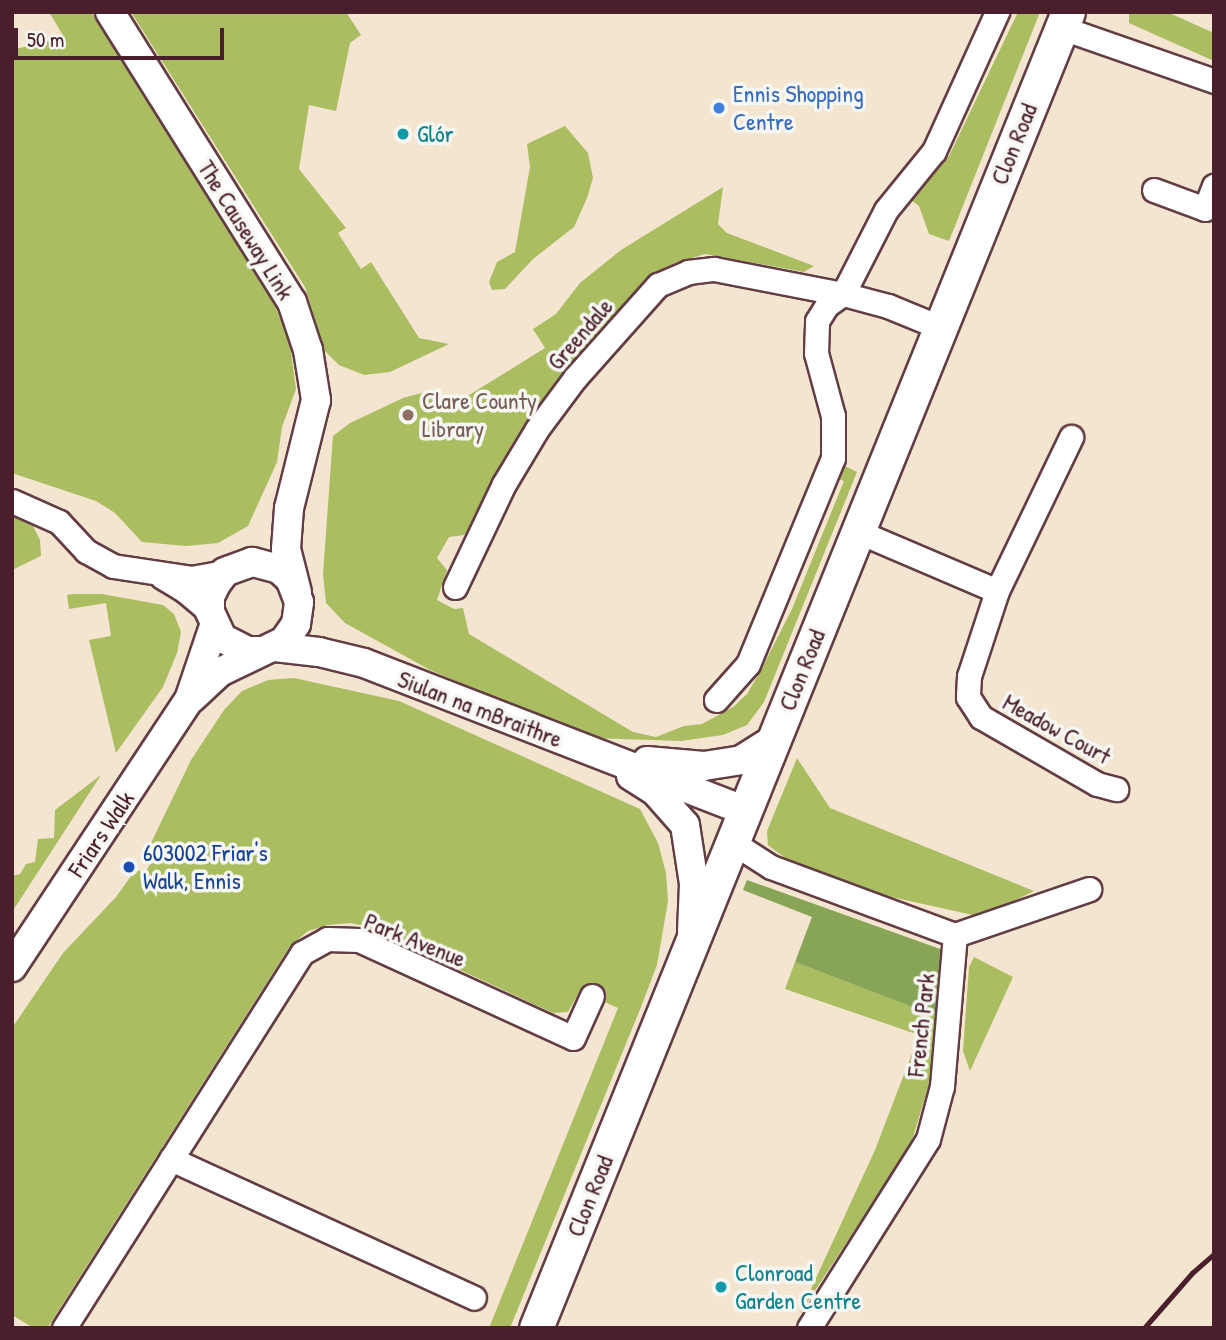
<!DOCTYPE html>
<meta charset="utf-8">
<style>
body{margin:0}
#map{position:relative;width:1226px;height:1340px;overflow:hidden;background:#f3e5cf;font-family:"Patrick Hand",sans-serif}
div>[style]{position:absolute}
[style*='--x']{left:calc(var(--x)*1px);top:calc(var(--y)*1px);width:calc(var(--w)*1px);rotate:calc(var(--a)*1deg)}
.green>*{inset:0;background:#abbd61}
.forest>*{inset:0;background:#88a457}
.roads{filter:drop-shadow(2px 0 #633d44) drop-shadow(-2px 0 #633d44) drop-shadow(0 2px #633d44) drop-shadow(0 -2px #633d44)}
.minor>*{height:23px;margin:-11.5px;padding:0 11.5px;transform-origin:11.5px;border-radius:11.5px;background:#fff}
.tertiary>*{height:28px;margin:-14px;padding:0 14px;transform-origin:14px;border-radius:14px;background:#fff}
.secondary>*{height:33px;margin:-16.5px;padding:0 16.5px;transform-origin:16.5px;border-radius:16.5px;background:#fff}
.rail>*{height:5px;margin:-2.5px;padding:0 2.5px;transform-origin:2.5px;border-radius:2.5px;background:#4a1f2b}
.dots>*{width:19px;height:19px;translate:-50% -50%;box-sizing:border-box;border:4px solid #f6f6f2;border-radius:50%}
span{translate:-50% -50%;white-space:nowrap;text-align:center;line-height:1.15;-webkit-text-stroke:7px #f6f6f2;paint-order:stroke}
.shop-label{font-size:24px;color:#366cbe}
.left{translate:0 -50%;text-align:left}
.culture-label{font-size:24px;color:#0d838f}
.street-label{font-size:24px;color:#4a1f2b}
.education-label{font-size:24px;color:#785e54}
.transit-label{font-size:24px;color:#164399}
.frame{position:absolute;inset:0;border:14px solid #4a1f2b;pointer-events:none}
.scale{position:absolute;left:14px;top:28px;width:210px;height:32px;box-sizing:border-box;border:4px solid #4a1f2b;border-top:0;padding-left:9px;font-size:21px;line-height:24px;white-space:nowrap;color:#4a1f2b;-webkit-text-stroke:5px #f6f6f2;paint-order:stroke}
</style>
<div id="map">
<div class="green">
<i style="clip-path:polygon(49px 12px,91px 12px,272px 298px,290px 344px,296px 389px,282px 427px,277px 462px,248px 526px,218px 543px,186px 546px,142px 542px,115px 513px,96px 501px,12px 473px,12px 50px,64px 37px)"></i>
<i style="clip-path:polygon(131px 12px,346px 12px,361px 35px,350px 43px,336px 111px,309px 105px,299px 169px,346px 228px,338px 233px,361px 269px,371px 262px,419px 338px,449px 344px,390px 372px,364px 375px,339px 365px,325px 351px,305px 287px)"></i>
<i style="clip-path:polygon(1018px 12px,1040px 12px,949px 241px,929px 234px,919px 206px,911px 200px,949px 156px)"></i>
<i style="clip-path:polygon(1126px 12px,1167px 12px,1214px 33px,1214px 61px,1129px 23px,1129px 14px)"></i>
<i style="clip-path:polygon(565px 126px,588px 153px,593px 178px,587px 198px,574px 227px,533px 259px,505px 289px,492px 290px,489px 282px,497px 262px,515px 252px,530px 167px,527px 144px)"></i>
<i style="clip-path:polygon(723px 187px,718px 224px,727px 233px,814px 266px,804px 272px,705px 254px,675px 263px,645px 282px,558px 381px,502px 461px,475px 526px,464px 535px,449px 537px,437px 558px,447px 570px,437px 600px,454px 609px,463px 608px,469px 634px,633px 732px,656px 737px,684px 726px,702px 724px,733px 707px,747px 694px,760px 672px,792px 609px,844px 481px,838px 479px,843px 465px,857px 472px,764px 702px,747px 725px,723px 735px,681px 741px,591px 738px,430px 670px,345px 623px,326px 603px,323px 574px,333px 436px,350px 423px,403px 398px,436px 389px,448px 408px,545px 348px,533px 329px,556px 314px,580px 283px,621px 250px)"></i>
<i style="clip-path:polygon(12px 511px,33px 526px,40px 540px,41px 556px,12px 570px)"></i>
<i style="clip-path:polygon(73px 594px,102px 594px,163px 605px,174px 614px,181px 632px,177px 653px,163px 687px,116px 753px,89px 640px,111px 636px,106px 603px,69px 609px,67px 595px)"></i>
<i style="clip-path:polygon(294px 678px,399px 701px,640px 809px,658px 843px,666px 873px,668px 901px,657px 965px,641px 1007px,510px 1328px,489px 1328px,618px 1008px,580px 991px,568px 1012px,553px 1013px,365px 926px,350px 923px,328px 925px,308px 931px,290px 946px,48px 1327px,30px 1326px,12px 1315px,12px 1028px,63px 953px,116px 897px,136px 869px,144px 874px,158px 852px,150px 845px,191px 760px,224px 710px,242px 691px,268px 680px)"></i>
<i style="clip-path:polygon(797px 758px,830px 808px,1034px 891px,982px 917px,814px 880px,768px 845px,767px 831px)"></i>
<i style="clip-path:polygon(101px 775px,14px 909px,12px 909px,12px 876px,20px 874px,26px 864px,35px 862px,38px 839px,54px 838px,55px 810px)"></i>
<i style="clip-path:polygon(974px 957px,1013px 977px,970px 1071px,963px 1051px,969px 967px)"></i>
<i style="clip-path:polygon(795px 962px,938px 1017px,935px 1064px,911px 1144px,799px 1315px,875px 1150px,919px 1035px,785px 989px)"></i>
</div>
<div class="forest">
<i style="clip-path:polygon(747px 880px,943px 950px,938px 1017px,795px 962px,812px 917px,743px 890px)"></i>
</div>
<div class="roads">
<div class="minor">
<i style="--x:1062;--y:28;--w:161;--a:19.2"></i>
<i style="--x:1154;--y:190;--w:54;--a:20.4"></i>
<i style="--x:1205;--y:209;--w:25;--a:-69"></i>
<i style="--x:12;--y:501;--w:51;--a:24.1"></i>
<i style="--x:59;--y:522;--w:40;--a:47"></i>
<i style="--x:86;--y:551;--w:31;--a:29"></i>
<i style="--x:113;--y:566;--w:79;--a:8.7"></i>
<i style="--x:191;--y:578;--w:35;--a:-10"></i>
<i style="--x:859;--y:532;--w:150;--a:23.1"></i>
<i style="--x:997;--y:591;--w:89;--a:108.2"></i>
<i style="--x:969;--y:676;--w:21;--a:93"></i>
<i style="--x:968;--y:697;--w:24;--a:57"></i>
<i style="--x:981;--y:717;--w:134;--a:30"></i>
<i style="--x:1097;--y:784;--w:20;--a:15"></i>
<i style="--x:162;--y:577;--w:27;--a:31"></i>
<i style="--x:185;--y:591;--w:33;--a:40"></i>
<i style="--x:455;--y:587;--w:114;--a:-64.6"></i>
<i style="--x:504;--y:484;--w:64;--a:-59"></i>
<i style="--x:537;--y:429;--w:64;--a:-53.3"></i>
<i style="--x:575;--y:378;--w:125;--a:-48.3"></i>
<i style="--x:658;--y:285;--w:33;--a:-23"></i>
<i style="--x:688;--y:272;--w:26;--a:-7"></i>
<i style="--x:714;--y:269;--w:131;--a:11"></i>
<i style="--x:843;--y:294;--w:47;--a:14.9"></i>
<i style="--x:888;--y:306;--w:55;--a:22.4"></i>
<i style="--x:997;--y:591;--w:171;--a:-64.3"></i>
<i style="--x:716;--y:700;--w:48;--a:-48.4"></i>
<i style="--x:748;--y:664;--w:223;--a:-67.6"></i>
<i style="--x:833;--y:458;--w:42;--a:-90"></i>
<i style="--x:833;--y:416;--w:65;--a:-105.1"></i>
<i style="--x:816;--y:353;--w:32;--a:-88"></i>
<i style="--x:817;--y:321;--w:19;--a:-58"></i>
<i style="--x:827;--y:305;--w:19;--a:-35"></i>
<i style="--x:843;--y:294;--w:94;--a:-62.9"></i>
<i style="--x:886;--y:210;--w:76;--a:-50.9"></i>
<i style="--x:934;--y:151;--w:153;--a:-65.6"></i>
<i style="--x:732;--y:842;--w:46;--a:32.7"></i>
<i style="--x:771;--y:867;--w:196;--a:20.3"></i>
<i style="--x:955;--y:935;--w:142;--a:-18.9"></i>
<i style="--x:171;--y:1159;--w:333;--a:24.6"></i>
<i style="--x:64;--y:1328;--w:444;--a:-57.6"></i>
<i style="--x:302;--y:953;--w:29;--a:-29"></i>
<i style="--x:327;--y:939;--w:32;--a:2"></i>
<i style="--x:359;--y:940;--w:235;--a:24.6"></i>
<i style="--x:573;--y:1038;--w:46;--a:-65.7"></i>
<i style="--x:809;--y:1328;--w:223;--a:-57.8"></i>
<i style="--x:928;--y:1139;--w:55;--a:-75.2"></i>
<i style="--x:942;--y:1086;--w:152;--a:-85.1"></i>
</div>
<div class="tertiary">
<i style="--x:110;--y:12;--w:342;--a:57.9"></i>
<i style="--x:292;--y:302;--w:51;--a:71.6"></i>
<i style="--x:308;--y:350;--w:51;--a:80.9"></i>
<i style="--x:316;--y:400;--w:111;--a:104"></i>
<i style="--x:289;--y:508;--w:41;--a:94.2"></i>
<i style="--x:286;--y:549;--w:44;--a:75.7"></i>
<i style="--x:275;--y:647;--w:44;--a:6.5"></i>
<i style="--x:319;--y:652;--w:46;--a:13.7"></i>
<i style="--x:364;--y:663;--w:409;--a:21.2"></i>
<i style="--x:193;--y:697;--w:37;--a:-43"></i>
<i style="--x:220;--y:672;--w:71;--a:-25.8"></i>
<i style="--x:284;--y:641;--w:21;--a:-55"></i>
<i style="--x:296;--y:624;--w:22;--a:-82"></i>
<i style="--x:299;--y:602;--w:25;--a:-111"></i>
<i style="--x:290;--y:579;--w:15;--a:-138"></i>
<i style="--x:279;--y:569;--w:28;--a:-165"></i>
<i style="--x:252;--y:562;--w:29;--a:160"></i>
<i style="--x:225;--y:572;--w:15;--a:127"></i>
<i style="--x:216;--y:584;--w:14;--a:115"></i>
<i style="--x:210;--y:597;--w:15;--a:90"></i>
<i style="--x:210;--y:612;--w:29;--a:65"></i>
<i style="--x:222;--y:638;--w:28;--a:27"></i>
<i style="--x:247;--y:651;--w:13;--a:0"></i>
<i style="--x:647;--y:761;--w:57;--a:5"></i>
<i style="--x:704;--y:766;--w:37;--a:-9"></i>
<i style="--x:741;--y:760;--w:36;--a:-32"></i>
<i style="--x:631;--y:776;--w:28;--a:32"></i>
<i style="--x:655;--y:791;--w:45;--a:48.6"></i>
<i style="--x:685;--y:825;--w:60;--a:81.3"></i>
<i style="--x:694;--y:884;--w:47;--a:92.4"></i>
<i style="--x:12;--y:967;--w:320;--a:-56.5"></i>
<i style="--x:189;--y:700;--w:78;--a:-71.3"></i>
</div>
<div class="secondary">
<i style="--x:536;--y:1328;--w:1419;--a:-67.99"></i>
</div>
</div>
<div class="rail">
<i style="--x:1144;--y:1328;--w:73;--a:-48.9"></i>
<i style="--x:1192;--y:1273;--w:29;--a:-41"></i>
</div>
<div class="dots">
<i style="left:719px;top:108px;background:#3f7fe0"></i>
<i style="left:403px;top:134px;background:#0f9aa8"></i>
<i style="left:408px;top:415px;background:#8d6e63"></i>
<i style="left:129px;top:867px;background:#1a4fb4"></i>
<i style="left:721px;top:1287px;background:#0f9aa8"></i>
</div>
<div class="shop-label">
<span class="left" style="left:733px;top:108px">Ennis Shopping<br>Centre</span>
</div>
<div class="culture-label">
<span class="left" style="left:417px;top:134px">Glór</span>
<span class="left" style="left:735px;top:1287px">Clonroad<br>Garden Centre</span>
</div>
<div class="street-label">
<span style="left:1014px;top:144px;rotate:-68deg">Clon Road</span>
<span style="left:246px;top:230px;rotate:58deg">The Causeway Link</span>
<span style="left:580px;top:334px;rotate:-49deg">Greendale</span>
<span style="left:802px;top:670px;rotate:-68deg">Clon Road</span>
<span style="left:480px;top:709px;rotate:21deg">Siulan na mBraithre</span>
<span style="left:1057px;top:729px;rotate:29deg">Meadow Court</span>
<span style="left:101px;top:834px;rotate:-56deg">Friars Walk</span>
<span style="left:415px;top:940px;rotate:22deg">Park Avenue</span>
<span style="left:921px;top:1025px;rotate:-84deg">French Park</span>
<span style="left:590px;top:1196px;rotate:-68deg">Clon Road</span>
</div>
<div class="education-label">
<span class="left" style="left:422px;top:415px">Clare County<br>Library</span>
</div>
<div class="transit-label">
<span class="left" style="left:143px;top:867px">603002 Friar's<br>Walk, Ennis</span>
</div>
<div class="frame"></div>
<div class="scale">50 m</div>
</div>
